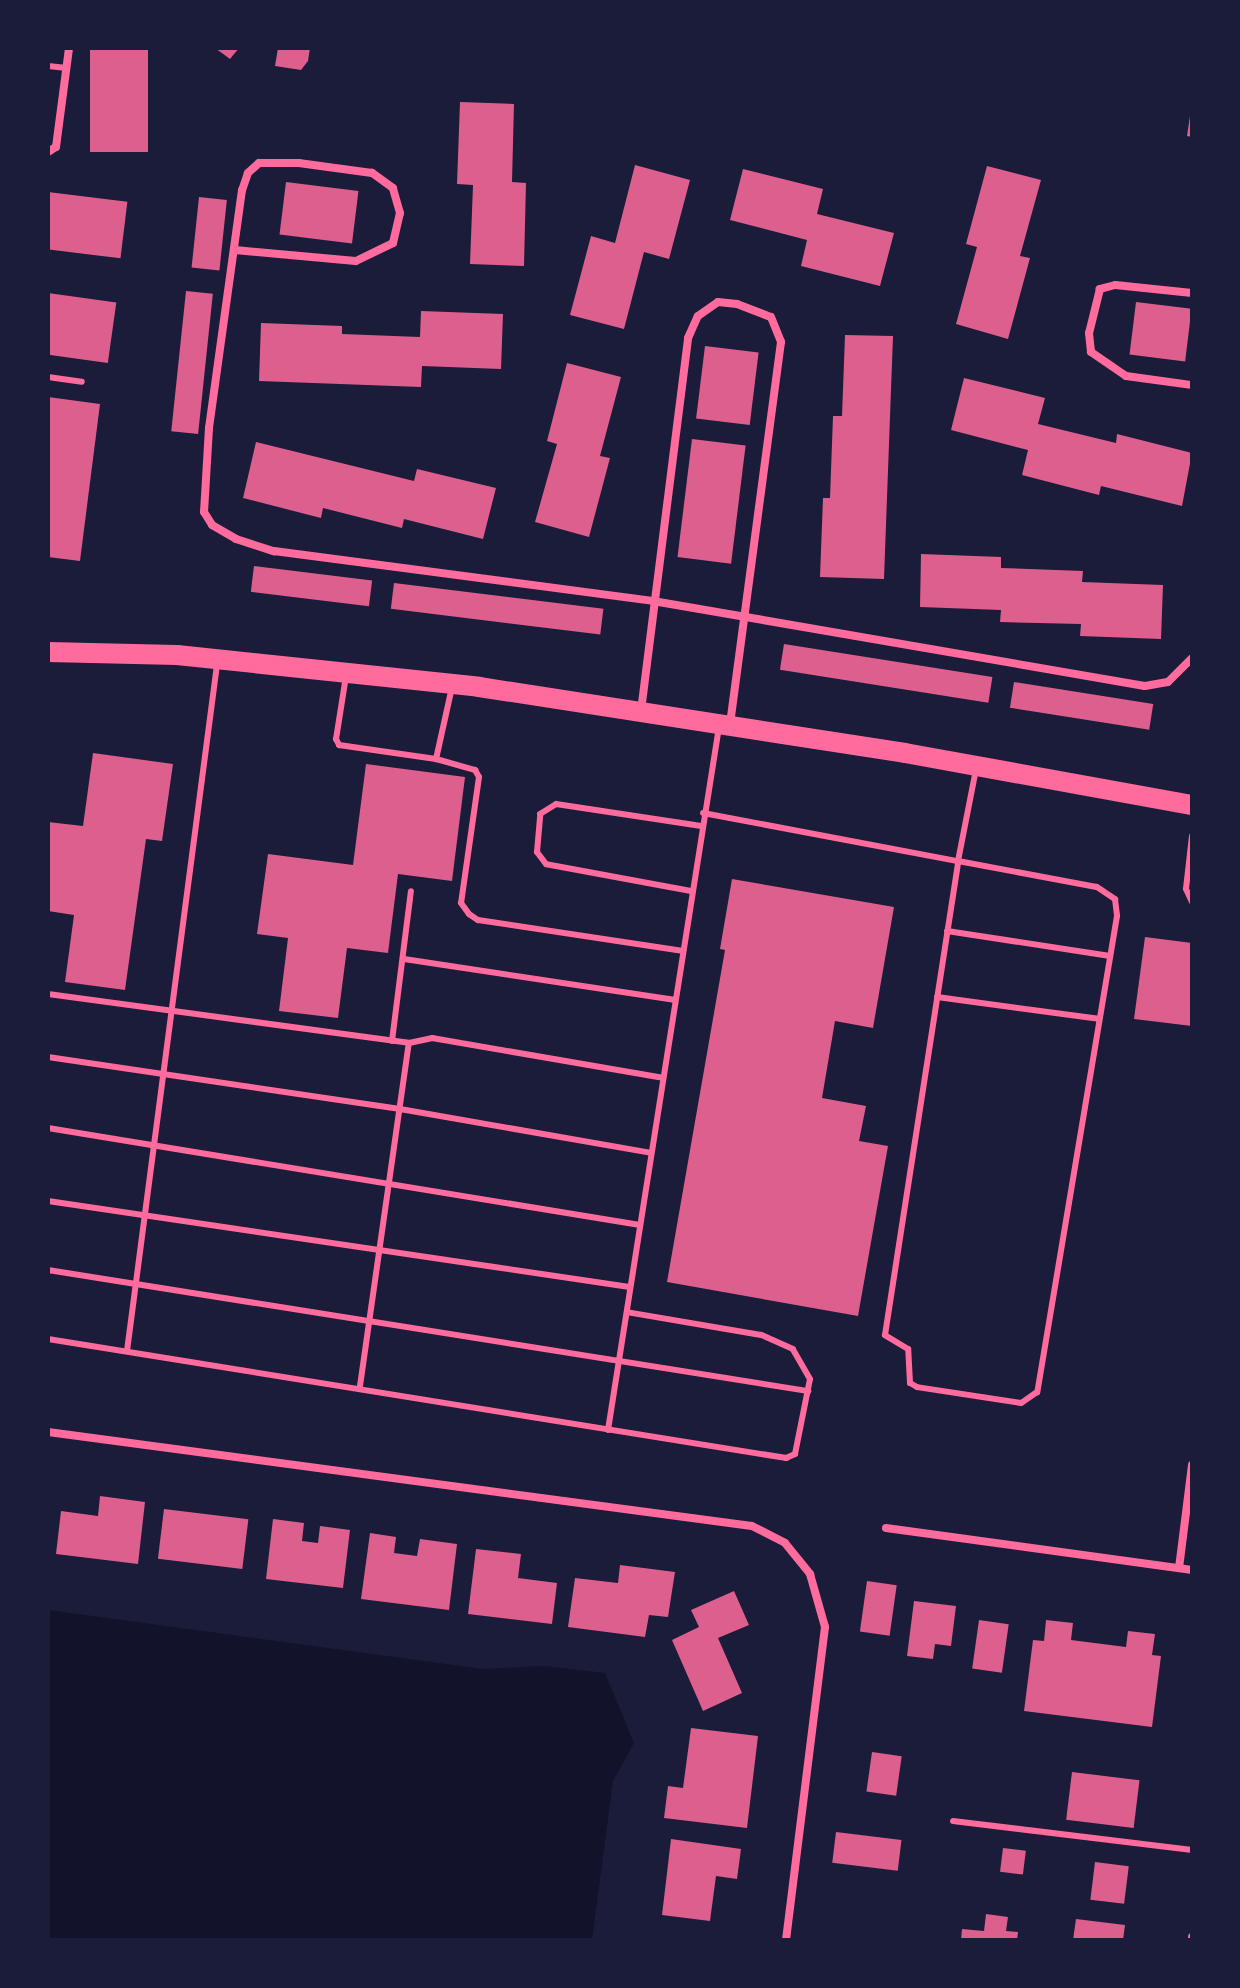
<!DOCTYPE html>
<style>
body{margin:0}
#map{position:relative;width:1240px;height:1988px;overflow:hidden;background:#1b1b3a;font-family:Signika,sans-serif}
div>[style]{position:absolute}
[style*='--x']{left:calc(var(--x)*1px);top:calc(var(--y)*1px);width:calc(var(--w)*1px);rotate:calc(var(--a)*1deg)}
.water>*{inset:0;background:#12122b}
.building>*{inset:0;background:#dd5f8e;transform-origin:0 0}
.service>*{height:6px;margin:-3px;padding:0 3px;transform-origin:3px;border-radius:3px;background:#ff6b9d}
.minor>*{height:8px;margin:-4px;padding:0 4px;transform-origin:4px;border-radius:4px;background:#ff6b9d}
.primary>*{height:20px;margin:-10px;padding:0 10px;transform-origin:10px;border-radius:10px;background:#ff6b9d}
span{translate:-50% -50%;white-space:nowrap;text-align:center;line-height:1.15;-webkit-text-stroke:8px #1b1b3a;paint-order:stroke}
.frame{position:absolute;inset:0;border:50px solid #1b1b3a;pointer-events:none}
</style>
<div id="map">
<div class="water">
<i style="clip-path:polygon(48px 1610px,483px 1669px,543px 1666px,605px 1673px,634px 1743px,613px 1781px,592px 1940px,48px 1940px)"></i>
</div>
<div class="building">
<i style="left:90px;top:48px;width:58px;height:104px"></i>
<i style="clip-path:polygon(215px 48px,239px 48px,230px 59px)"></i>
<i style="clip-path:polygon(278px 48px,310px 48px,308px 61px,301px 70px,275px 66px)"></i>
<i style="clip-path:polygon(460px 102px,514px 104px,512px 182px,526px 183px,524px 266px,470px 264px,473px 185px,457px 184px)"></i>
<i style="clip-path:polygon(1190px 116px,1192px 116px,1192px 137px,1187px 136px)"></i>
<i style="clip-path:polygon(635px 165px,690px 180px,669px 259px,644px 252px,624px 329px,570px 315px,591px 236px,615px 243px)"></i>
<i style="clip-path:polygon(987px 166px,1041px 180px,1020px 256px,1030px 258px,1008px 339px,956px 324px,977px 247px,966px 244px)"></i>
<i style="clip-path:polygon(743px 169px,823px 189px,817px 214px,894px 233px,880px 286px,801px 266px,807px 240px,730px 220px)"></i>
<i style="left:286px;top:182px;width:73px;height:53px;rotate:7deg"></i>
<i style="left:48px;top:192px;width:80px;height:57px;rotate:7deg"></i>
<i style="left:199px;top:197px;width:28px;height:71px;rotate:6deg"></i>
<i style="left:186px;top:291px;width:27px;height:141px;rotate:6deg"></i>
<i style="left:48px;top:293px;width:69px;height:61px;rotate:8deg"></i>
<i style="left:1136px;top:302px;width:56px;height:53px;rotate:7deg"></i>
<i style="clip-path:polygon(421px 311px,503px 314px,501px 369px,422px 366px,421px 387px,259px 381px,261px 323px,342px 326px,342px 334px,420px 337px)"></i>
<i style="clip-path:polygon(845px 335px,893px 336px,884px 579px,820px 577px,823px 498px,830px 498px,833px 416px,842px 416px)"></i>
<i style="left:705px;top:346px;width:54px;height:73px;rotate:7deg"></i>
<i style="clip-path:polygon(567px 363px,621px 377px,600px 456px,610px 458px,589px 537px,535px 522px,557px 444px,547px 441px)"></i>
<i style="clip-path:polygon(964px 378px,1045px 398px,1038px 424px,1116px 443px,1117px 434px,1192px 453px,1182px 506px,1101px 486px,1099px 495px,1022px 475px,1028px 450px,951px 430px)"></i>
<i style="clip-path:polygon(48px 397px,100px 404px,80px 561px,48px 557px)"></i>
<i style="left:692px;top:439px;width:54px;height:119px;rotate:7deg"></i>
<i style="clip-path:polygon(256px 442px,414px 481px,417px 469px,496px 488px,483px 539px,404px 519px,402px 528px,323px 508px,321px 518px,243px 498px)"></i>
<i style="clip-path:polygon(921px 554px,1001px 557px,1001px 568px,1083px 571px,1082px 582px,1163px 585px,1161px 639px,1080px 636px,1081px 624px,1000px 622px,1001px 610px,920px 607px)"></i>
<i style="left:254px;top:566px;width:119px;height:26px;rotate:7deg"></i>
<i style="left:394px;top:583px;width:211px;height:26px;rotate:7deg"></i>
<i style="left:784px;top:644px;width:211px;height:26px;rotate:9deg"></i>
<i style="left:1014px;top:682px;width:141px;height:26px;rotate:9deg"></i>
<i style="clip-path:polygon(93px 753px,173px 764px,162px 841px,146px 839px,125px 990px,65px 982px,74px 915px,48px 911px,48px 822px,83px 826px)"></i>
<i style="clip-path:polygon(366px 764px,465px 777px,452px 881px,398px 874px,388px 953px,347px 948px,338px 1018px,279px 1011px,288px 938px,257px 934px,268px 854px,353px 865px)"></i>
<i style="clip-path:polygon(732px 879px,894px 907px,873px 1028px,835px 1021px,822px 1098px,866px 1106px,859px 1141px,888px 1146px,858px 1316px,667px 1282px,725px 950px,720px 949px)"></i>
<i style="clip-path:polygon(1145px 937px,1192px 943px,1192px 1026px,1134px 1019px)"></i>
<i style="clip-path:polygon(100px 1496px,145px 1502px,138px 1564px,56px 1554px,61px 1511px,98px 1516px)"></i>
<i style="left:164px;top:1509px;width:85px;height:50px;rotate:7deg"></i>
<i style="clip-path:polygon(273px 1519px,304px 1523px,302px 1541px,318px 1543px,320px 1526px,350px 1530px,343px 1588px,266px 1579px)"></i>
<i style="clip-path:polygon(370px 1533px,396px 1537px,394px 1553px,417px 1556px,420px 1539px,457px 1544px,449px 1610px,361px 1599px)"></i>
<i style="clip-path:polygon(476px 1549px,521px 1554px,518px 1578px,557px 1583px,552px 1624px,468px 1614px)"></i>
<i style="clip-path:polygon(620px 1565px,675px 1572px,668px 1617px,649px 1615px,645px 1637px,568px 1627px,575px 1578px,618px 1583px)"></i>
<i style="left:867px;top:1581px;width:30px;height:51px;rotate:8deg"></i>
<i style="clip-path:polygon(734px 1591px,749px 1625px,718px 1638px,742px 1693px,703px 1711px,672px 1640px,699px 1627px,691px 1610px)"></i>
<i style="clip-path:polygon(914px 1601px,956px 1606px,951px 1646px,935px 1644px,933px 1659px,907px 1656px)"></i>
<i style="left:979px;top:1620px;width:30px;height:49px;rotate:8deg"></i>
<i style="clip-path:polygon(1046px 1620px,1073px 1623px,1071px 1640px,1126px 1647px,1128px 1631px,1155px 1634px,1152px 1655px,1161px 1656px,1152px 1727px,1024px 1711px,1033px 1640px,1044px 1641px)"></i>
<i style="clip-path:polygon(691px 1728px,758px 1736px,747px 1828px,664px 1818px,668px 1786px,683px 1788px)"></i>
<i style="left:872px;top:1752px;width:30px;height:40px;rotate:8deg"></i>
<i style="left:1072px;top:1772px;width:68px;height:48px;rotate:7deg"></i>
<i style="left:836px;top:1832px;width:66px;height:31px;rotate:7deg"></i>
<i style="clip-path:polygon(671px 1839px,741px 1849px,737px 1879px,716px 1876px,710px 1921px,662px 1915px)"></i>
<i style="left:1003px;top:1848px;width:23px;height:24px;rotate:7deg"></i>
<i style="left:1095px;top:1862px;width:34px;height:38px;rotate:7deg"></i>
<i style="clip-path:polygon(986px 1914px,1008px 1917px,1006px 1931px,1018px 1932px,1017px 1940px,961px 1940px,962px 1929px,984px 1931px)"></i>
<i style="clip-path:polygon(1076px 1919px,1125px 1925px,1123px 1940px,1073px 1940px)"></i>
</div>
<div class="service">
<i style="--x:48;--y:66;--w:19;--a:6"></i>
<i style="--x:48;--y:377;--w:34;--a:8"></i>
<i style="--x:346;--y:676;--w:64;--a:99"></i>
<i style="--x:336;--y:739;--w:7;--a:63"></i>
<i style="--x:339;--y:745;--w:98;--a:8.2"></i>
<i style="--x:452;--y:687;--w:74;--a:102.5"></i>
<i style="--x:436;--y:759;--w:41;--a:15.8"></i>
<i style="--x:475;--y:770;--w:8;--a:60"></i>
<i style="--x:479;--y:777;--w:127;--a:98.1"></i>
<i style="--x:461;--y:903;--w:14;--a:54"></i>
<i style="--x:469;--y:914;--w:11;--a:34"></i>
<i style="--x:478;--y:920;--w:206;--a:8.6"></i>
<i style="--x:703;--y:813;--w:259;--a:10.7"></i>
<i style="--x:958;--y:861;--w:141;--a:10.6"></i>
<i style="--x:1097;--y:887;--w:22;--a:34"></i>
<i style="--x:1115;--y:899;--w:17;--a:83"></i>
<i style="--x:1117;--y:916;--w:483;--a:99.5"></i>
<i style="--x:1037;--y:1392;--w:19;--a:145"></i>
<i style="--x:1021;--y:1403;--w:105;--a:-171.3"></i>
<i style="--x:917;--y:1387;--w:8;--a:-150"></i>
<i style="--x:910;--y:1383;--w:34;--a:-93"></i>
<i style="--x:908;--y:1349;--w:27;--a:-149"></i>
<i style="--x:885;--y:1335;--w:480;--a:-81.2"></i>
<i style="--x:958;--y:861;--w:94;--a:-78.9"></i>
<i style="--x:1192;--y:836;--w:53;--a:96.5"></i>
<i style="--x:1186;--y:889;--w:14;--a:65"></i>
<i style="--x:691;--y:891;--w:147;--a:-169.5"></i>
<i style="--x:546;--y:864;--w:15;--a:-127"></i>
<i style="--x:537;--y:852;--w:38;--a:-85"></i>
<i style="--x:540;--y:814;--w:19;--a:-32"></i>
<i style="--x:556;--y:804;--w:147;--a:8.6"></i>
<i style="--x:947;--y:931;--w:165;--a:8.7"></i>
<i style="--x:404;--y:959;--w:273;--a:8.6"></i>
<i style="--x:48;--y:994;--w:364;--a:7.7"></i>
<i style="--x:409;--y:1043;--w:24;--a:-12"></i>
<i style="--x:432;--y:1038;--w:234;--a:9.8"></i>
<i style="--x:937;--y:997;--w:163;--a:7.7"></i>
<i style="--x:392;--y:1041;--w:151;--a:-82.8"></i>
<i style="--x:48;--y:1057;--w:356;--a:8.4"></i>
<i style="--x:400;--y:1109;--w:255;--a:9.9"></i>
<i style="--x:48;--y:1128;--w:600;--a:9.31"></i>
<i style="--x:48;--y:1201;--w:588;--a:8.41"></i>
<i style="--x:48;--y:1270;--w:770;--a:9.05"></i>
<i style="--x:48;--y:1339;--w:748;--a:9.16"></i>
<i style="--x:786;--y:1458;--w:10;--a:-24"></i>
<i style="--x:795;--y:1454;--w:76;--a:-78.7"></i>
<i style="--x:810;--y:1379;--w:34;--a:-120"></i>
<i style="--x:793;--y:1349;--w:35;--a:-156"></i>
<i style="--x:761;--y:1335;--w:136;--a:-170.3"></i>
<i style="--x:127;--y:1351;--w:692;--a:-82.53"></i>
<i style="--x:360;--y:1386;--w:346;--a:-81.9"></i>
<i style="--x:608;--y:1430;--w:712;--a:-81.03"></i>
<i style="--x:953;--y:1821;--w:241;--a:6.9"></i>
</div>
<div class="minor">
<i style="--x:48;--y:152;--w:9;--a:-32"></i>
<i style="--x:56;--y:147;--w:100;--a:-82.5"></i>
<i style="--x:235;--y:250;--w:121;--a:5.2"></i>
<i style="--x:356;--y:261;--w:41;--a:-25.9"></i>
<i style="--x:393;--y:243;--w:31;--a:-77"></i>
<i style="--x:400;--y:213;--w:26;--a:-106"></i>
<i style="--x:393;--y:188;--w:26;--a:-144"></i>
<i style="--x:372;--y:173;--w:74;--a:-172.2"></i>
<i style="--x:299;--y:163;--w:40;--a:180"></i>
<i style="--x:259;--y:163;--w:15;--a:138"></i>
<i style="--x:248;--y:173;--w:18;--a:109"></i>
<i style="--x:242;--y:190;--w:240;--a:97.9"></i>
<i style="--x:209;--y:428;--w:84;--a:93.4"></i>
<i style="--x:204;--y:512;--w:15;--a:58"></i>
<i style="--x:212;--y:525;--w:28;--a:30"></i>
<i style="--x:236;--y:539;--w:40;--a:18"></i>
<i style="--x:274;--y:551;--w:382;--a:7.5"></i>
<i style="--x:653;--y:601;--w:499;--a:9.8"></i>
<i style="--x:1145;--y:686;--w:23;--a:-10"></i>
<i style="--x:1168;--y:682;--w:34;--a:-45"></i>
<i style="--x:1192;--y:293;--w:77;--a:-174.1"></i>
<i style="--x:1115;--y:285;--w:16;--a:165"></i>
<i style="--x:1100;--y:289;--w:45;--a:104"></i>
<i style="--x:1089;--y:333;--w:19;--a:84"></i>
<i style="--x:1091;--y:352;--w:42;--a:34.4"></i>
<i style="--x:1126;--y:376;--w:67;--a:7.8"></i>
<i style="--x:641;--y:711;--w:376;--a:-82.8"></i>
<i style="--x:688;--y:338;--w:24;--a:-66"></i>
<i style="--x:698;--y:316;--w:24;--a:-35"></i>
<i style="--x:718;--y:302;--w:19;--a:6"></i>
<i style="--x:737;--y:304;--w:36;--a:21"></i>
<i style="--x:771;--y:317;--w:27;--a:68"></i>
<i style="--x:781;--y:342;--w:386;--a:97.6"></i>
<i style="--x:48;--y:1432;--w:710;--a:7.61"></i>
<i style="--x:752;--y:1526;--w:37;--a:27"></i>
<i style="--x:785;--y:1543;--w:40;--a:51"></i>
<i style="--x:810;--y:1574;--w:55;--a:74.2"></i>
<i style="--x:825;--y:1627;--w:315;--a:97.1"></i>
<i style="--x:886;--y:1528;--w:309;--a:7.8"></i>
<i style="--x:1179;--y:1568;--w:104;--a:-82.8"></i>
<i style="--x:1192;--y:1940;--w:3;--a:-90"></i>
</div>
<div class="primary">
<i style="--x:48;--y:652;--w:129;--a:1.3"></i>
<i style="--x:177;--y:655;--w:304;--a:6"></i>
<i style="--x:479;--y:687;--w:431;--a:8.8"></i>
<i style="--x:905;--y:753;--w:292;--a:10.3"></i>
</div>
<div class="frame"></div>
</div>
